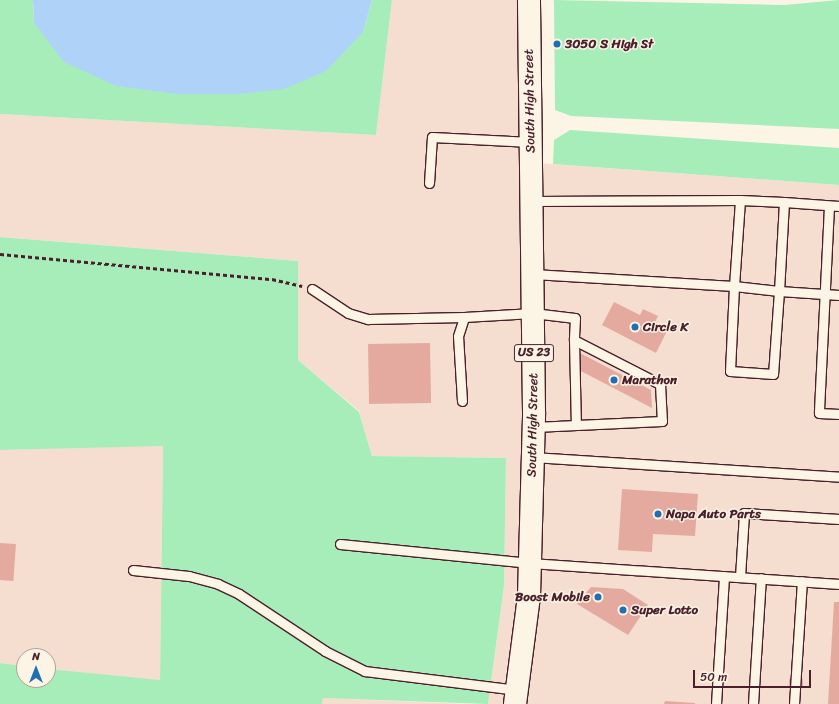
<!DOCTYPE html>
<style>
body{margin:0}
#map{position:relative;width:839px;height:704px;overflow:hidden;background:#fcf5e5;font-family:Sriracha,sans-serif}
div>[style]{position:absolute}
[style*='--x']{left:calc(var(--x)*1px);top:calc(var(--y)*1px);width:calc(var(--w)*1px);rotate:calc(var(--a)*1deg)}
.built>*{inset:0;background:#f5ded0}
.green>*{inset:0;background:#a6edba}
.water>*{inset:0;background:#afd3f8}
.building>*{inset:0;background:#e4aaa0;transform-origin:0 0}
.path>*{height:2.5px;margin-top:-1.25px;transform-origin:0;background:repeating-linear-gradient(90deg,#4a1f2b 0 4px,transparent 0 7px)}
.roads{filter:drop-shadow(1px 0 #4a1f2b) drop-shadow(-1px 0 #4a1f2b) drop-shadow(0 1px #4a1f2b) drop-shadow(0 -1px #4a1f2b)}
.service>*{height:9px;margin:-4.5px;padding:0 4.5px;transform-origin:4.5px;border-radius:4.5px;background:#fcf5e5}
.primary>*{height:22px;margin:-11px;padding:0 11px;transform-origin:11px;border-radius:11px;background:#fcf5e5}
.dots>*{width:11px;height:11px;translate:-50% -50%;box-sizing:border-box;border:2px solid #fcf5e5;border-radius:50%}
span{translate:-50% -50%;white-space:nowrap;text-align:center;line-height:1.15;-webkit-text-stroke:3px #fcf5e5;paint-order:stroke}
.shield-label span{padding:1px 3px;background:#fcf5e5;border:1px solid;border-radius:3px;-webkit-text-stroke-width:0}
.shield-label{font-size:12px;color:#4a1f2b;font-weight:700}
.poi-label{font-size:13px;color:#4a1f2b;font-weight:700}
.left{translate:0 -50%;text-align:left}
.right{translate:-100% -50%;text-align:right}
.street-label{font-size:13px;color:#4a1f2b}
.north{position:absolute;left:16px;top:648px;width:40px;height:40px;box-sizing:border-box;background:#fcf5e5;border:1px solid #b59f9b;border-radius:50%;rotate:0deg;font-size:11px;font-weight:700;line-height:16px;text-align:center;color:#4a1f2b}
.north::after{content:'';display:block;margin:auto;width:14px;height:18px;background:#1f6fb2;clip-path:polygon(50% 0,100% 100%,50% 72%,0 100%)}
.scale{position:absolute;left:693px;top:670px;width:118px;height:18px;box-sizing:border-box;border:2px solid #4a1f2b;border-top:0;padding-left:5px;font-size:12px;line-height:14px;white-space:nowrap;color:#4a1f2b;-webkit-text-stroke:3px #fcf5e5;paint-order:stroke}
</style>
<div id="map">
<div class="built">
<i style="clip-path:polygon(392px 0,534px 0,538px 163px,839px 185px,839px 704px,488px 704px,504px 586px,506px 458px,372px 456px,359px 411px,298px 360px,298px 261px,0 237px,0 114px,376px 135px)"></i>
<i style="clip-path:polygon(163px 445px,160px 681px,48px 669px,48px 656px,24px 656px,24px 666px,0 663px,0 450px)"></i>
<i style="clip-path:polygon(323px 698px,470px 704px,322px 704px)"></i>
</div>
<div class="green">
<i style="clip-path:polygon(0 0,33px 0,34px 23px,238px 94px,363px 32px,372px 0,392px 0,376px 135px,0 114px)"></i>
<i style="clip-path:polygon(554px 0,784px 5px,839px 0,839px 129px,571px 116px,555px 110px)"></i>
<i style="clip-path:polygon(570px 130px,839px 148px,839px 185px,553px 164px,554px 140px)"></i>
<i style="clip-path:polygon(0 237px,298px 261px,298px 360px,359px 412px,372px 456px,506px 458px,504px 586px,488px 704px,323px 698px,322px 704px,0 704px,0 663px,24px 666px,24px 680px,48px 680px,48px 669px,160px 680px,163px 446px,0 450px)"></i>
</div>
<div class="water">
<i style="clip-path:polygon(33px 0,372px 0,363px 32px,326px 71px,284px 89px,238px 94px,177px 94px,116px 86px,64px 62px,34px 23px)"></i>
</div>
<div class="building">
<i style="clip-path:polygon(614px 302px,640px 315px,643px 309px,658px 316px,655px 322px,668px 329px,656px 353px,602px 325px)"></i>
<i style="left:430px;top:343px;width:60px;height:62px;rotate:89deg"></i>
<i style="clip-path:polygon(576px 351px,651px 390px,652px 408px,577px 369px)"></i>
<i style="clip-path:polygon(622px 489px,698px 494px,695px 536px,653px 534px,652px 552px,618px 550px)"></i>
<i style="left:0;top:543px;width:16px;height:37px;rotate:4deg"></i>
<i style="clip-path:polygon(591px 587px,623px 589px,648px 605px,628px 635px,577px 604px)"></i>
<i style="clip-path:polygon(834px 602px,839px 602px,839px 704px,828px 704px)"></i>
<i style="left:789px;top:679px;width:14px;height:9px"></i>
<i style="clip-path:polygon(665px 701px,695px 703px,695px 704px,664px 704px)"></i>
</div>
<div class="path">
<i style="--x:0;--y:254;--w:273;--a:5.3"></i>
<i style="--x:272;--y:279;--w:31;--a:13"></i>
</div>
<div class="roads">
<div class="service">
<i style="--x:429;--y:183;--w:46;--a:-86.3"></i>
<i style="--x:432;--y:137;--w:99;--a:2.9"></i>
<i style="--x:532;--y:201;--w:208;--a:-0.3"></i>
<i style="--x:784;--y:202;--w:55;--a:4.2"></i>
<i style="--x:829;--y:206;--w:207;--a:92.8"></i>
<i style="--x:819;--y:413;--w:20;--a:3"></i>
<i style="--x:533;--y:274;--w:201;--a:3.4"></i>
<i style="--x:734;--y:286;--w:45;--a:6.3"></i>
<i style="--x:779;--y:291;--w:83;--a:94.1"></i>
<i style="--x:773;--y:374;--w:43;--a:-176"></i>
<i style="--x:730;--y:371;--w:85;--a:-87.3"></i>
<i style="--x:734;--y:286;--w:86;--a:-86"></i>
<i style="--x:740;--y:200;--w:44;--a:2.6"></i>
<i style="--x:784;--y:202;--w:89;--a:93.2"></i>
<i style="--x:779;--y:291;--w:60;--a:3.8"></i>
<i style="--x:312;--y:289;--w:43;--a:33.7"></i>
<i style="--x:348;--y:313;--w:21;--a:17"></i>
<i style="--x:368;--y:319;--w:96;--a:-1.2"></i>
<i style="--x:574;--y:340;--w:85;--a:88.7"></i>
<i style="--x:462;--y:401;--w:65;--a:-93.5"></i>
<i style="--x:458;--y:336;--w:20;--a:-72"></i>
<i style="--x:464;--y:317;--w:69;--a:-3.3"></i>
<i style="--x:533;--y:313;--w:42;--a:6.8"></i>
<i style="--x:575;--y:318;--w:22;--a:93"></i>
<i style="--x:574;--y:340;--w:97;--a:27.1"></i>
<i style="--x:660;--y:384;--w:37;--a:87"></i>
<i style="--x:662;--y:421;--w:128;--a:177.3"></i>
<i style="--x:533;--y:457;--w:307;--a:3.7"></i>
<i style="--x:340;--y:544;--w:191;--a:5.7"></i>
<i style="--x:530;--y:563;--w:310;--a:3.9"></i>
<i style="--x:133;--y:570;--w:56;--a:6.1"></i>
<i style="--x:189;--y:576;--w:30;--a:15"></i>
<i style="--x:218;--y:584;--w:23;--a:25"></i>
<i style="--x:239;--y:594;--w:103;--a:33.5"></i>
<i style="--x:325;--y:651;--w:45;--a:26.6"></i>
<i style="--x:365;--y:671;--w:153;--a:7.1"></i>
<i style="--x:740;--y:577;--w:64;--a:-86.4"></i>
<i style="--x:744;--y:513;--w:95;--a:3.6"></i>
<i style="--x:716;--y:704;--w:128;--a:-86.4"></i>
<i style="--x:753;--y:704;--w:126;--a:-86.4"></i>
<i style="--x:794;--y:704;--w:123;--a:-86.3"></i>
</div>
<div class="primary">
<i style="--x:515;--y:704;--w:109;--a:-82.6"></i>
<i style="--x:529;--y:596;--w:184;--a:-88.4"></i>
<i style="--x:534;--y:412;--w:412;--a:-90.7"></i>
</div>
</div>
<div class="dots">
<i style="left:557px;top:44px;background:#1f6fb2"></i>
<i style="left:635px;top:327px;background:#1f6fb2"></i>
<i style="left:614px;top:380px;background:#1f6fb2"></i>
<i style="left:658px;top:514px;background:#1f6fb2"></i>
<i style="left:598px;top:597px;background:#1f6fb2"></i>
<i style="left:623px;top:610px;background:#1f6fb2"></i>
</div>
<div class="shield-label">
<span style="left:534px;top:353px">US 23</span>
</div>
<div class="poi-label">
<span class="left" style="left:565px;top:44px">3050 S High St</span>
<span class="left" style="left:643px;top:327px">Circle K</span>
<span class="left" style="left:622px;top:380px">Marathon</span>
<span class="left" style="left:666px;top:514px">Napa Auto Parts</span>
<span class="right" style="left:590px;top:597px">Boost Mobile</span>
<span class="left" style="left:631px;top:610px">Super Lotto</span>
</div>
<div class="street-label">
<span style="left:530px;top:101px;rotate:-91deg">South High Street</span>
<span style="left:533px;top:425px;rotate:-89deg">South High Street</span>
</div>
<div class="north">N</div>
<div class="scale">50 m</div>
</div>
